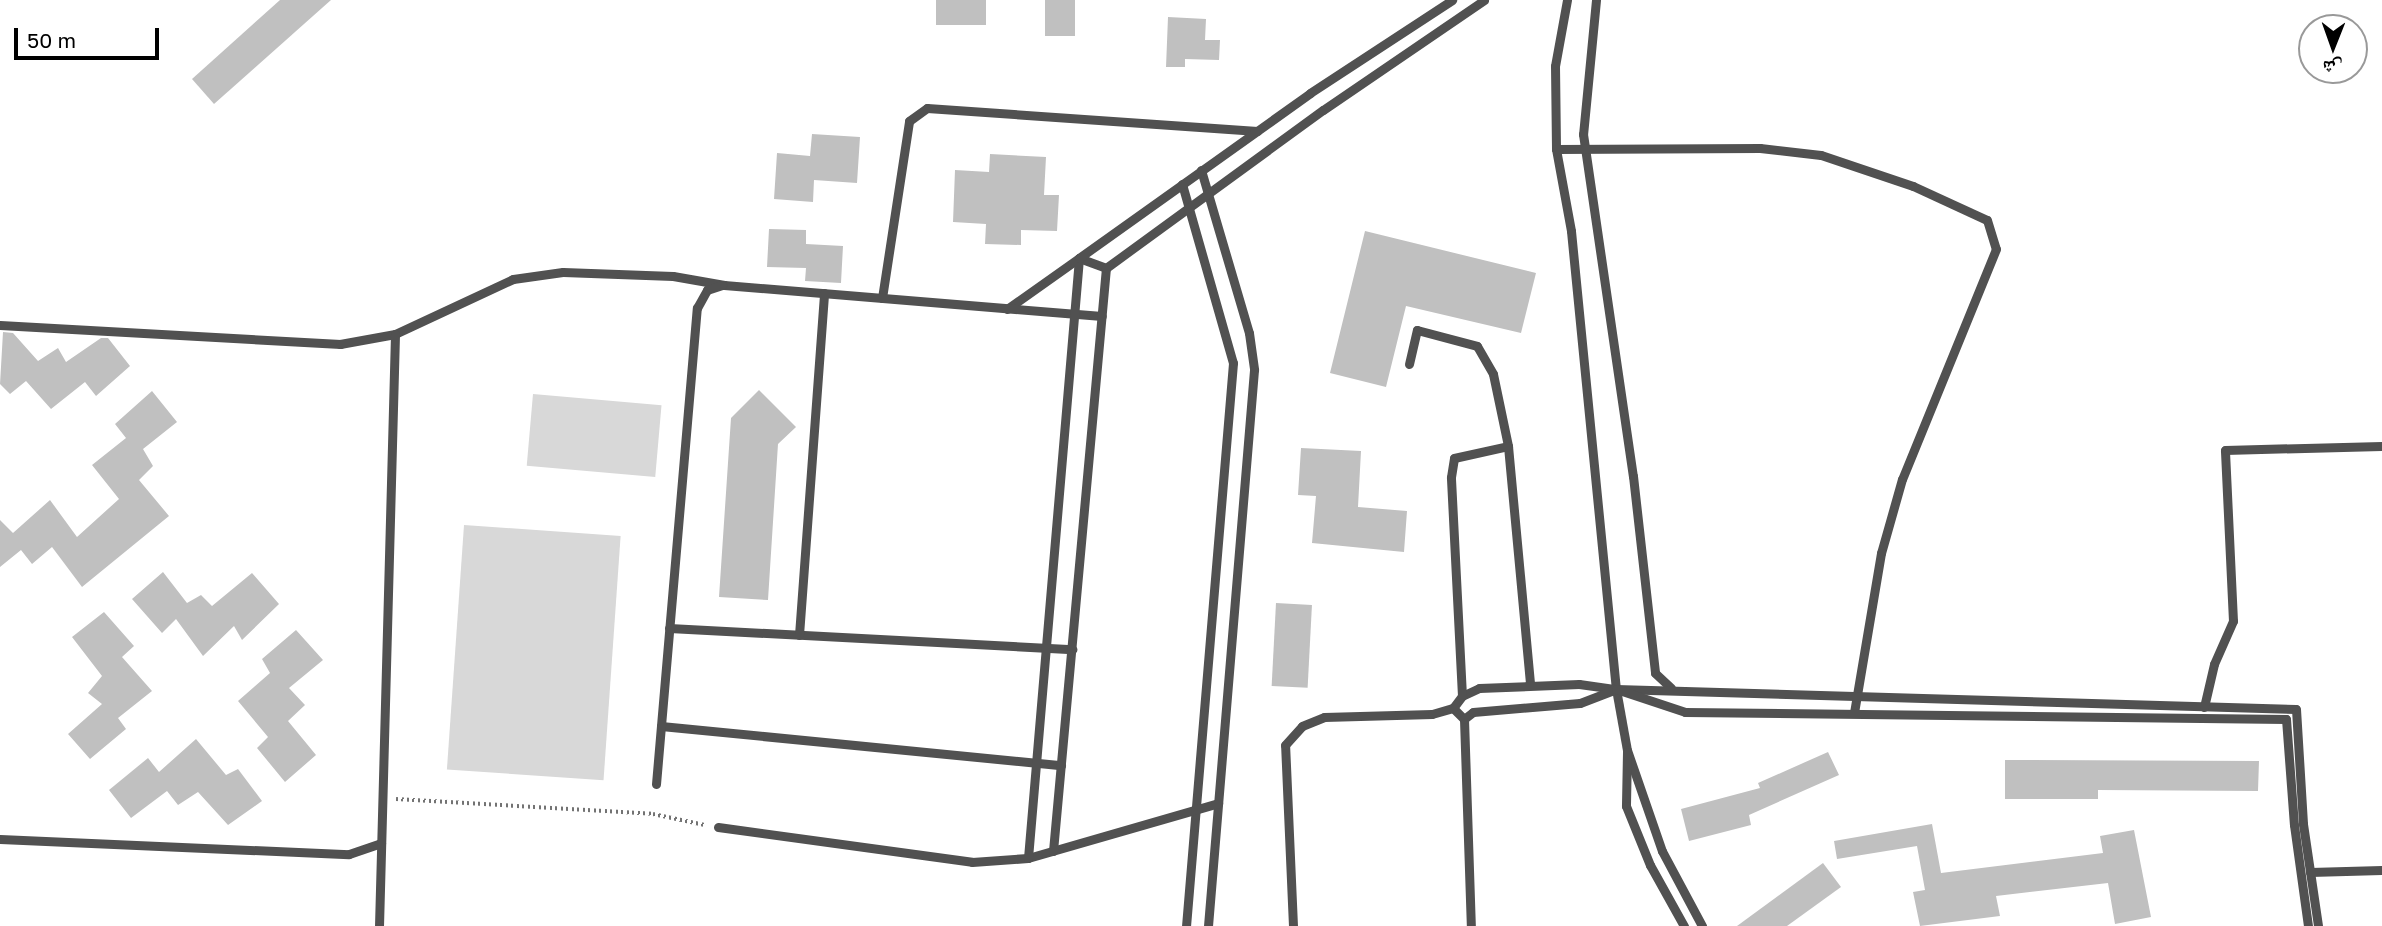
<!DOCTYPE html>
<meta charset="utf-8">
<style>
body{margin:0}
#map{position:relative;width:2382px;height:926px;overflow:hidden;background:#fff;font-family:"Golos Text","Noto Naskh Arabic",sans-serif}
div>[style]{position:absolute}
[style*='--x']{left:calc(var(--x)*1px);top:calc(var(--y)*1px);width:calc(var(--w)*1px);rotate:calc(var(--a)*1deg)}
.green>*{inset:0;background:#d8d8d8;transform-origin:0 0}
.building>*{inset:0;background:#c0c0c0;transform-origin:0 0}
.path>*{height:3.5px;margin-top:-1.75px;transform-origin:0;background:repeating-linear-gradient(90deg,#737373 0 2px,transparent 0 5.5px)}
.lane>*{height:9px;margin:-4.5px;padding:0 4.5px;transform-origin:4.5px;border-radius:4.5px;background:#515151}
span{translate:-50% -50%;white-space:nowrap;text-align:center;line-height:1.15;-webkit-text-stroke:6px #fff;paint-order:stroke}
.north{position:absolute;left:2298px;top:14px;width:70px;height:70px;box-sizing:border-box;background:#fff;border:2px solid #999;border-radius:50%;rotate:181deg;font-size:19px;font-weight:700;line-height:28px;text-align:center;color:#000}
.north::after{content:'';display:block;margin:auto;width:24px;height:32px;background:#000;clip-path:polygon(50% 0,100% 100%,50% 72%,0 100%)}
.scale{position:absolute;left:14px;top:28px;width:145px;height:32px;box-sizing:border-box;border:4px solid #000;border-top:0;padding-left:9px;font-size:21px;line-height:24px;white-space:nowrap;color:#000;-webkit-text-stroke:5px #fff;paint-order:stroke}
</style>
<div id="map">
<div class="green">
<i style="left:533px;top:394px;width:129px;height:72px;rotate:5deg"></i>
<i style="left:464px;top:525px;width:157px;height:245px;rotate:4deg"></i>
</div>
<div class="building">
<i style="clip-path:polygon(280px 0,331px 0,214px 104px,192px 79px)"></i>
<i style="left:936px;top:0;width:50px;height:25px"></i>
<i style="left:1045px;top:0;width:30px;height:36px"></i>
<i style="clip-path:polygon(1168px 17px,1206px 19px,1205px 40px,1220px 40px,1219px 60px,1185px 59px,1185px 67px,1166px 67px)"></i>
<i style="clip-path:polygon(812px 134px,860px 137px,857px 183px,814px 180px,813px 202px,774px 199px,777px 153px,810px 156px)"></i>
<i style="clip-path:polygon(990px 154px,1046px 157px,1044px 195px,1059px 195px,1057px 231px,1021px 230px,1021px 245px,985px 244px,986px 224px,953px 222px,955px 170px,989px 172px)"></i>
<i style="clip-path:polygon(769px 229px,806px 230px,806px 244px,843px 246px,841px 283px,805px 281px,806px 268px,767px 267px)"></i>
<i style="clip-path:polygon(1365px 231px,1536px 273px,1521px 333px,1406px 306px,1386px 387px,1330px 373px)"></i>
<i style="clip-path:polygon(3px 332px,13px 333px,38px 361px,58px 348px,66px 362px,101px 338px,108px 338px,130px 366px,96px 396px,85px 382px,51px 409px,26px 381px,10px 394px,0 384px)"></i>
<i style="clip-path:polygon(759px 390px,796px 427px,778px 444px,768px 600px,719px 597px,731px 418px)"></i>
<i style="clip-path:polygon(152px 391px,177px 422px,143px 449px,153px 466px,139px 480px,169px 516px,82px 587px,52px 547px,32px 564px,21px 550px,0 567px,0 520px,13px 533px,50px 500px,77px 537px,119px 499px,92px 465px,126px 438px,115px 424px)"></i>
<i style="clip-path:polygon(1301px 448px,1361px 451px,1358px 507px,1407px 511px,1404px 552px,1312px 543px,1316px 496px,1298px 495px)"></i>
<i style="clip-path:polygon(163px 572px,187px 603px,201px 595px,212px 606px,252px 573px,279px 604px,242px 640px,234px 626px,203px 656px,176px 619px,162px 633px,132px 599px)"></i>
<i style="left:1276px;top:603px;width:36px;height:83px;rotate:3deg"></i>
<i style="clip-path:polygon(104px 612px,134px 646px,122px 657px,152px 691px,118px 718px,126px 729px,90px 759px,68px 734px,102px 704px,88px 693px,102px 676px,72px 637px)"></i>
<i style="clip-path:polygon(296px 630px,323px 660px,289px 688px,305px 705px,288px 721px,316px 755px,285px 782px,257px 748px,268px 737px,238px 701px,270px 673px,262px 659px)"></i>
<i style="clip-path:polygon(196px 739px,226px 775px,238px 769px,262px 801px,228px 825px,198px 792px,178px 805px,167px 791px,131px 818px,109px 790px,148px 758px,159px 772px)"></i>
<i style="clip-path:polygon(1828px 752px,1839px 775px,1749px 815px,1751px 825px,1689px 841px,1681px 809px,1760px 788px,1758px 783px)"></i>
<i style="clip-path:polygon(2005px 760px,2259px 761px,2258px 791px,2098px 790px,2098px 799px,2005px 799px)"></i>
<i style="clip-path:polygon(1932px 824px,1941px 873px,2103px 853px,2100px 836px,2134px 830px,2151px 917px,2115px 924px,2108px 883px,1996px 896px,2000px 916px,1920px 926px,1913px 892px,1925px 890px,1917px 846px,1837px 859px,1834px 841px)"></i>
<i style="clip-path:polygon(1823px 863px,1841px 887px,1787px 926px,1737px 926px)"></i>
</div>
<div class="path">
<i style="--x:396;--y:799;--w:257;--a:3.3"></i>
<i style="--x:653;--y:814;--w:53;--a:11.9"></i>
</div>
<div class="lane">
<i style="--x:1567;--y:0;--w:67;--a:100.3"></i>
<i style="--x:1555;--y:66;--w:83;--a:89.3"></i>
<i style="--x:1556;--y:149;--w:83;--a:79.6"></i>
<i style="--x:1571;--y:231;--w:460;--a:84.4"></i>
<i style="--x:1616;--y:689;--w:62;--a:79.8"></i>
<i style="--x:1627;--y:750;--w:107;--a:70.9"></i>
<i style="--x:1662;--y:851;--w:85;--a:61.9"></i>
<i style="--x:1596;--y:0;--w:135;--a:95.5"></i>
<i style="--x:1583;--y:134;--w:346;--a:81.7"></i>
<i style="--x:1633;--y:476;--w:198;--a:83.6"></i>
<i style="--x:1655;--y:673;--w:22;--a:43"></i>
<i style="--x:1556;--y:149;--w:204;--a:-0.3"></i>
<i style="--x:1760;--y:148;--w:61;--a:6.5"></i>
<i style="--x:1821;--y:155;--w:97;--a:18.6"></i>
<i style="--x:1913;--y:186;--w:81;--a:24.7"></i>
<i style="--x:1987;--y:220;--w:30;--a:73"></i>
<i style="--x:1996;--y:249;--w:248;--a:112.2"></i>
<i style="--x:1902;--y:479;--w:77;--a:105.8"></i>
<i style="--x:1881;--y:553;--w:162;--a:99.6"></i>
<i style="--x:1201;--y:170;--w:170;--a:73.6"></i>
<i style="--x:1249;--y:333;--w:37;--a:82"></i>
<i style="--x:1254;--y:370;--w:558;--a:94.73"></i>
<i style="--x:1182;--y:184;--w:186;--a:74.1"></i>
<i style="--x:1233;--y:363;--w:565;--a:94.77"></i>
<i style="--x:882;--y:298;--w:179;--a:-81.3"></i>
<i style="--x:909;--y:121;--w:22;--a:-36"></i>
<i style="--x:927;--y:108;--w:331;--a:4"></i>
<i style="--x:1007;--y:309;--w:88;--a:-35.3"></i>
<i style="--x:1079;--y:258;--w:29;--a:20"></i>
<i style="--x:0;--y:325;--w:341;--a:3.2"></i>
<i style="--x:340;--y:344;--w:56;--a:-10.3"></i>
<i style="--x:395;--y:334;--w:130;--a:-25"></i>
<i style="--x:513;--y:279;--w:50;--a:-8"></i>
<i style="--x:563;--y:272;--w:110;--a:2.1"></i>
<i style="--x:673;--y:276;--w:52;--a:10"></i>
<i style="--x:724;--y:285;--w:379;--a:4.7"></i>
<i style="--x:1409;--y:364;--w:35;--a:-77"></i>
<i style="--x:1417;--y:330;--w:62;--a:14.9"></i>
<i style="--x:1477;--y:346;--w:32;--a:60"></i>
<i style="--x:1493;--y:374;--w:74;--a:78.2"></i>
<i style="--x:1508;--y:446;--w:238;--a:84.7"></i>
<i style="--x:669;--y:628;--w:404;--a:3"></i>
<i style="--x:799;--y:635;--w:343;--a:-85.8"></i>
<i style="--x:1462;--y:696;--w:19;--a:-25"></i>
<i style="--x:1479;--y:688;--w:100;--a:-2.3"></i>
<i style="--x:1579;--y:684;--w:37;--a:8"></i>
<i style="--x:1616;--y:689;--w:680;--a:1.68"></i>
<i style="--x:2296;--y:709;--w:115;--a:86.5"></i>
<i style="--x:2303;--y:824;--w:103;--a:81.6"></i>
<i style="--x:2204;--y:707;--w:44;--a:-76.9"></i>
<i style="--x:2214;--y:664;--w:47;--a:-66.2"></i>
<i style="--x:2233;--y:621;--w:171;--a:-92.7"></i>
<i style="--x:2225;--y:450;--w:157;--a:-1.5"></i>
<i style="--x:1453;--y:708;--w:16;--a:45"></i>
<i style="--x:1464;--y:719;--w:207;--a:88.1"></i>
<i style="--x:1464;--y:719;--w:11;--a:-38"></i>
<i style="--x:1473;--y:712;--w:107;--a:-4.8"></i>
<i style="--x:1580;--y:703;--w:39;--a:-21"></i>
<i style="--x:1616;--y:689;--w:73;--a:18.4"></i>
<i style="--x:1685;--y:712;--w:601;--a:0.67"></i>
<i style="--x:2286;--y:719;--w:106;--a:85.7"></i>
<i style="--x:2294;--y:825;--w:102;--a:82.1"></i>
<i style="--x:661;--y:726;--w:402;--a:5.6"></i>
<i style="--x:1627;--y:752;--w:54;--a:91.1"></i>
<i style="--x:1626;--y:806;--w:64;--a:67.9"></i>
<i style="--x:1650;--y:865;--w:70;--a:60.9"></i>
<i style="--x:656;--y:784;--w:478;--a:-85.1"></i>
<i style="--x:697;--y:308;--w:21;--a:-61"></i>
<i style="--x:707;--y:290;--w:16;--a:-18"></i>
<i style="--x:718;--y:827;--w:256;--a:7.8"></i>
<i style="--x:972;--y:862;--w:56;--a:-4.1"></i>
<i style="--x:1028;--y:858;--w:198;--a:-16.1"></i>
<i style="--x:0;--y:839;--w:349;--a:2.5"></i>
<i style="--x:349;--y:854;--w:34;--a:-19"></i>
<i style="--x:1053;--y:851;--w:585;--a:-84.81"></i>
<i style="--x:1106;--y:268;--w:268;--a:-36.1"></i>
<i style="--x:1323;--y:110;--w:195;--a:-34.3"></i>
<i style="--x:1028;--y:858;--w:602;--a:-85.14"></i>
<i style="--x:1079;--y:258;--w:284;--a:-35.5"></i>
<i style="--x:1310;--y:93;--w:170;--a:-33.2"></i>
<i style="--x:2310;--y:872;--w:72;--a:-1.6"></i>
<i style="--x:379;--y:926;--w:592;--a:-88.45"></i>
<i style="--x:1293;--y:926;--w:181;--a:-92.5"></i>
<i style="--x:1285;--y:745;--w:25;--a:-48"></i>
<i style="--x:1302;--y:726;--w:24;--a:-22"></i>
<i style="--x:1324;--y:717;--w:108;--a:-1.6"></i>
<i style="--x:1432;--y:714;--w:22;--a:-16"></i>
<i style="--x:1453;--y:708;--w:15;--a:-53"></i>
<i style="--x:1462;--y:696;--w:219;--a:-92.9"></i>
<i style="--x:1451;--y:477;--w:19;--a:-81"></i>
<i style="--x:1454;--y:458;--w:55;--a:-12.5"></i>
</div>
<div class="north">ش</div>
<div class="scale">50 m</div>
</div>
